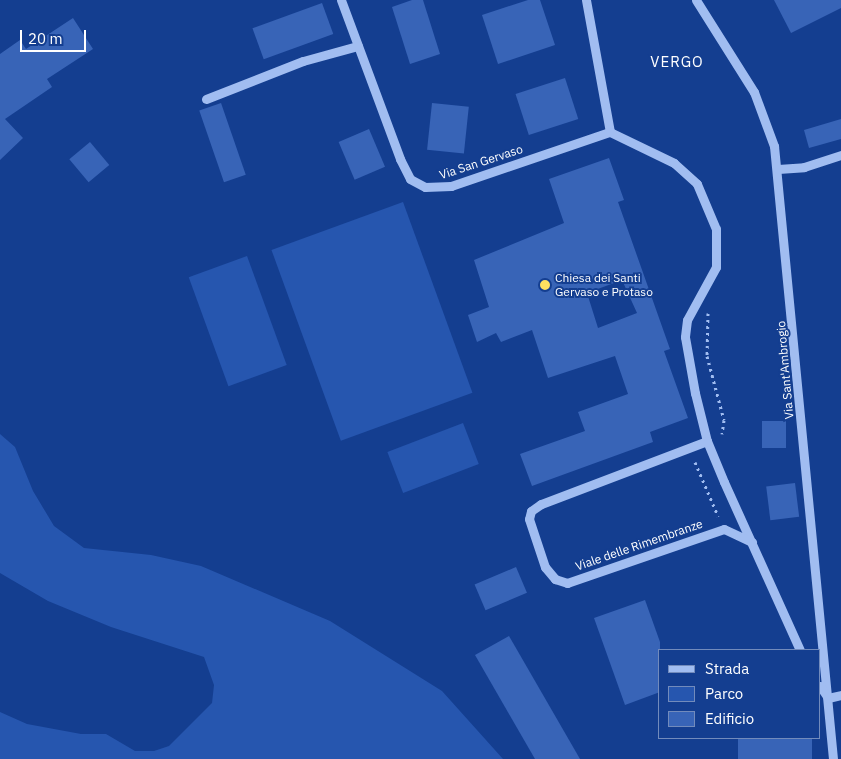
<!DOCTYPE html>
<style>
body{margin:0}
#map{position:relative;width:841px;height:759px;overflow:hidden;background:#143e90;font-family:"IBM Plex Sans",sans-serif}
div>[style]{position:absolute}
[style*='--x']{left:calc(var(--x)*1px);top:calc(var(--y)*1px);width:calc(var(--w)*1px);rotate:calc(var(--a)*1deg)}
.green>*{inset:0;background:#2656af;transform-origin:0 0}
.building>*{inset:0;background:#3864b7;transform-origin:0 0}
.path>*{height:3px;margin-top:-1.5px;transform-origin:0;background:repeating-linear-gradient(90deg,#a1bdf1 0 2.5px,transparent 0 6.5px)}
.minor>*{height:9px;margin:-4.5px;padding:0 4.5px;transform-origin:4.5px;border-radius:4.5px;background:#a1bdf1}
.dots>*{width:14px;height:14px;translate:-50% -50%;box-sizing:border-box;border:2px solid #143e90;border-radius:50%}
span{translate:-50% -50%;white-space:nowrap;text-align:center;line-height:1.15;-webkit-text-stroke:4px #143e90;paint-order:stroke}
.street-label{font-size:12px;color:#fff}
.poi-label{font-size:12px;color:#fff}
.left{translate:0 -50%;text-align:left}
.quarter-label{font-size:15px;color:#fff;letter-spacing:1px}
.legend{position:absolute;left:658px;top:649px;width:162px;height:90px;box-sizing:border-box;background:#143e90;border:1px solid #728bbc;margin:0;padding:6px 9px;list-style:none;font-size:15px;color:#fff}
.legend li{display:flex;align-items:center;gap:10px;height:25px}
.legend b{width:25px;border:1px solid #728bbc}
.scale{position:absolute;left:20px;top:30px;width:66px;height:22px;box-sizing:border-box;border:2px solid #fff;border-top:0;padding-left:6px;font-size:15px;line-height:18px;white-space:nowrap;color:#fff;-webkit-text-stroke:4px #143e90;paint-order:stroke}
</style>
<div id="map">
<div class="green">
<i style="left:403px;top:202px;width:203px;height:140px;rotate:70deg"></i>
<i style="left:247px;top:256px;width:116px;height:62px;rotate:70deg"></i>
<i style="left:463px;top:423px;width:44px;height:81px;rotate:69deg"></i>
<i style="clip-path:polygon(0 434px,15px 447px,33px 491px,54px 526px,84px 548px,151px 555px,201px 566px,330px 621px,442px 691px,503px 759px,0 759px,0 712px,27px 724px,81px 734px,106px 734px,135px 751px,154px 751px,169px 746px,212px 703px,214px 685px,204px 657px,111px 627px,48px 601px,0 573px)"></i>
</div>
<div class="building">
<i style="clip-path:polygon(412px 0,423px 0,440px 54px,410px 64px,392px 7px)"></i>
<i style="clip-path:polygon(528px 0,540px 0,555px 45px,498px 64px,482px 15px)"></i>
<i style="clip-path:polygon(774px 0,841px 0,841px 8px,791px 33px)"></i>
<i style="left:322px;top:3px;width:33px;height:74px;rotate:70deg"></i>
<i style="clip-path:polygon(73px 18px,93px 49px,47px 79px,52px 87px,5px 119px,23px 138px,0 160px,0 54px,20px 40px,26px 49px)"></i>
<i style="left:565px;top:78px;width:43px;height:52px;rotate:72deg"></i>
<i style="left:221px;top:103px;width:76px;height:23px;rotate:71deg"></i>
<i style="left:432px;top:103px;width:37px;height:47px;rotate:6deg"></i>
<i style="clip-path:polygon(841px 119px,841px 139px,809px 148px,804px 130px)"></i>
<i style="left:369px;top:129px;width:41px;height:33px;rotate:67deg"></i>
<i style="left:90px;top:142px;width:30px;height:27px;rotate:50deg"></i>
<i style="clip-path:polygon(evenodd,609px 158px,624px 200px,618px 202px,670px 349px,664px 351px,688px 418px,650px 432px,653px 442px,532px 486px,520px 454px,585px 431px,578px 412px,628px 394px,615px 356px,548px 378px,532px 330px,501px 342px,496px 333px,477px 342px,468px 315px,489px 307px,474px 260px,564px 223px,549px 179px,609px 158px,622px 280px,637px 313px,598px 328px,587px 293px,622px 280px)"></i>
<i style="left:762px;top:421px;width:24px;height:27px"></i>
<i style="left:795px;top:483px;width:34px;height:29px;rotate:83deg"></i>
<i style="left:516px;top:567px;width:28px;height:45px;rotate:67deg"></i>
<i style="clip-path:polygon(645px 600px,660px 642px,660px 692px,625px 705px,594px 618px)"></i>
<i style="clip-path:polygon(509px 636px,580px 759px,535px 759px,475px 655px)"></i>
<i style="left:738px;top:738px;width:74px;height:21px"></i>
</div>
<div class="path">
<i style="--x:708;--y:313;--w:43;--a:91.3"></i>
<i style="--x:707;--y:356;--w:66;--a:75.1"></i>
<i style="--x:724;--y:420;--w:14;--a:98"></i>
<i style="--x:695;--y:462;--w:59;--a:66.9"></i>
</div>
<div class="minor">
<i style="--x:341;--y:0;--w:170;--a:69.6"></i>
<i style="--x:400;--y:159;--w:22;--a:63"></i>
<i style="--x:410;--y:179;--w:17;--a:28"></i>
<i style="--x:425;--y:187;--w:26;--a:-2"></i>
<i style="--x:451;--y:186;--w:168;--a:-18.8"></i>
<i style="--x:586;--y:0;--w:134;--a:79.7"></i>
<i style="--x:610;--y:132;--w:71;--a:25.8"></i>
<i style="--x:674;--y:163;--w:31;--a:42"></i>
<i style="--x:697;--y:184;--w:49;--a:67.1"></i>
<i style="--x:716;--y:229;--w:38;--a:90"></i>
<i style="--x:716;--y:267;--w:60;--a:118.7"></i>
<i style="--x:687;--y:320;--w:17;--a:97"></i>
<i style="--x:685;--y:337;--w:57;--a:79.9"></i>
<i style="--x:695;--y:393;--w:49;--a:76"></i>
<i style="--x:707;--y:441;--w:44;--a:67.5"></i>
<i style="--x:724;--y:482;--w:184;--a:65.7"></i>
<i style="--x:696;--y:0;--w:109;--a:57.8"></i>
<i style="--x:754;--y:92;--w:58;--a:69.7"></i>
<i style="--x:774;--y:146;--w:616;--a:84.5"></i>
<i style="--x:206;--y:99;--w:104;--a:-21.4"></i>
<i style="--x:303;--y:61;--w:57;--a:-15.3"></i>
<i style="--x:778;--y:169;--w:26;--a:-4"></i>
<i style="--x:804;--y:167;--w:39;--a:-18"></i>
<i style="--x:707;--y:441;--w:178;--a:159.2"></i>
<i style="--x:541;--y:504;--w:12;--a:145"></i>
<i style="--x:531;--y:511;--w:8;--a:104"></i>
<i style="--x:529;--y:519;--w:51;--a:71.6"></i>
<i style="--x:545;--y:567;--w:16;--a:50"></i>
<i style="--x:555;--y:579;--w:13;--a:18"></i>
<i style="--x:567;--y:583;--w:166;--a:-19"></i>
<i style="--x:724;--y:529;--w:31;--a:25"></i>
<i style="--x:820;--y:686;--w:14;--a:56"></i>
<i style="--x:828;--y:698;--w:13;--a:-13"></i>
</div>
<div class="dots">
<i style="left:545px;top:285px;background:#ffe160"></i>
</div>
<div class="street-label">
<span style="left:481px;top:162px;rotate:-18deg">Via San Gervaso</span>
<span style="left:785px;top:370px;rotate:-95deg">Via Sant'Ambrogio</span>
<span style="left:639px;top:545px;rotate:-19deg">Viale delle Rimembranze</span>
</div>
<div class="poi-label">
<span class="left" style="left:555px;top:285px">Chiesa dei Santi<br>Gervaso e Protaso</span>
</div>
<div class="quarter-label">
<span style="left:677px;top:62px">VERGO</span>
</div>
<ul class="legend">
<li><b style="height:6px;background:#a1bdf1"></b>Strada</li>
<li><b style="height:14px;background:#2656af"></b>Parco</li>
<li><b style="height:14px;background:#3864b7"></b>Edificio</li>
</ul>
<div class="scale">20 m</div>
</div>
